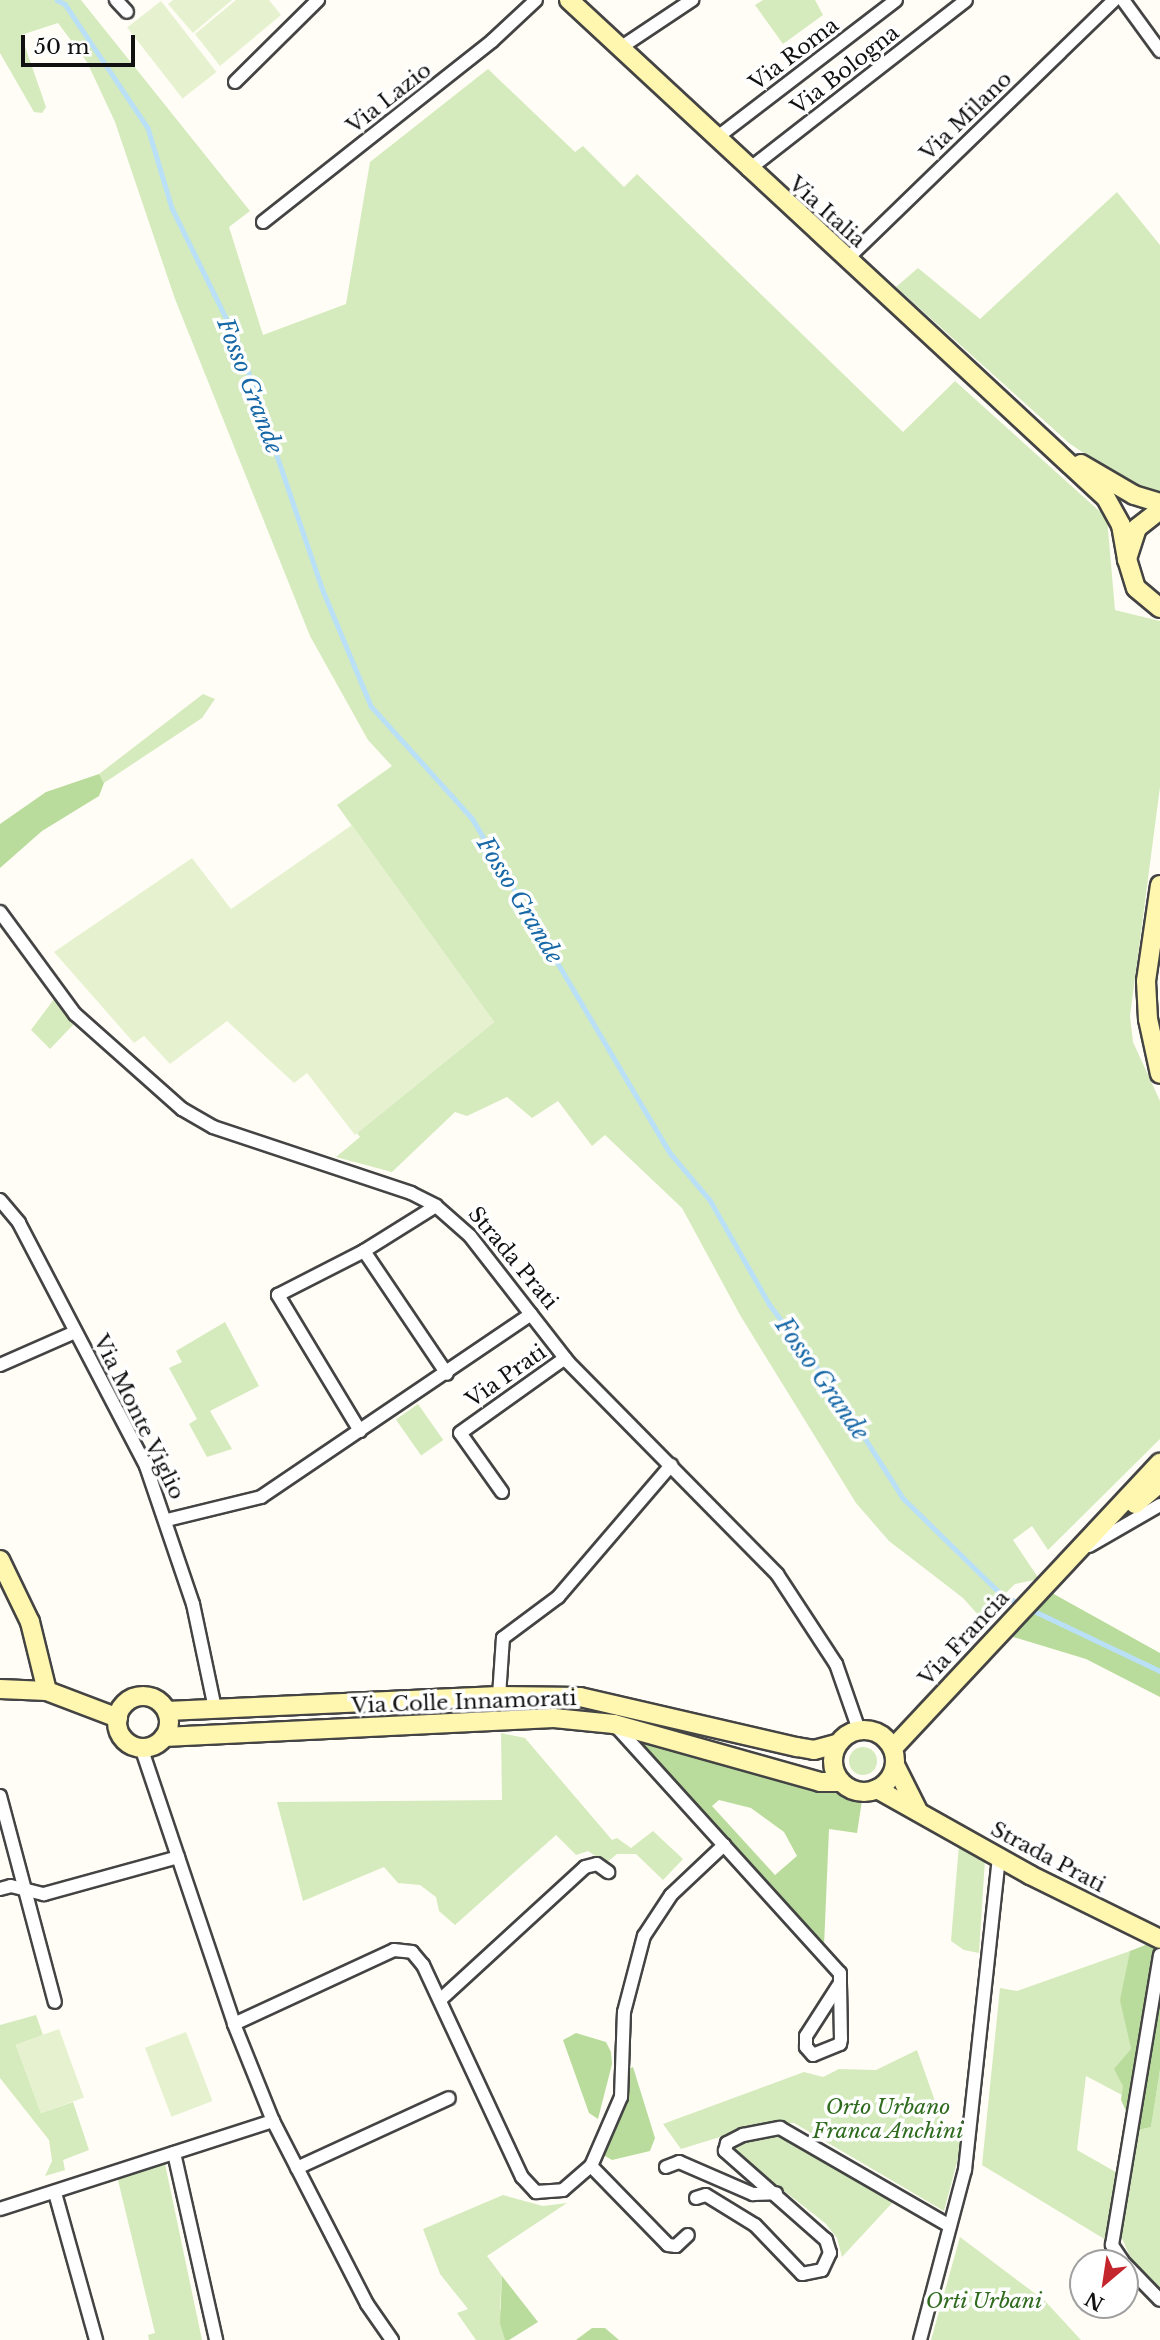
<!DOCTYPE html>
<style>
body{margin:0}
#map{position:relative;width:1160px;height:2340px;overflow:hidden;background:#fffdf5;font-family:"Libre Baskerville",serif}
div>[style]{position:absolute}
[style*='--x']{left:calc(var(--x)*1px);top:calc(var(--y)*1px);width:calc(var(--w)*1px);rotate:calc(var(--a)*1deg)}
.green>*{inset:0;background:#d5ebbd;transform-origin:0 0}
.round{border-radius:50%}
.forest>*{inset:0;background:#b9dc9c}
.pitch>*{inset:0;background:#e6f2cf;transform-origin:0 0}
.stream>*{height:4.5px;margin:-2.25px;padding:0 2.25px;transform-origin:2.25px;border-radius:2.25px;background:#b9e0f7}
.roads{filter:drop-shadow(2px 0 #444) drop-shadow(-2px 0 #444) drop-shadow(0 2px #444) drop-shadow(0 -2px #444)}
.street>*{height:12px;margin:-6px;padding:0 6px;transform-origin:6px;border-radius:6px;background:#fff}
.secondary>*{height:18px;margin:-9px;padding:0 9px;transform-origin:9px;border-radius:9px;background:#fff6b0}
.secondary>.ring{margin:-9px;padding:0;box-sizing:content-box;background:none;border:18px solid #fff6b0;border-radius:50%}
span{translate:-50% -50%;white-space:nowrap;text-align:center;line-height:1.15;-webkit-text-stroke:7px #fff;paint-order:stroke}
.street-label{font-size:21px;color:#111}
.park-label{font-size:21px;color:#2f6b1f;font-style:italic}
.water-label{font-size:23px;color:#1768a6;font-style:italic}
.north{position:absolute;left:1069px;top:2249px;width:70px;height:70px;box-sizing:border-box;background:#fff;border:2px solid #a0a0a0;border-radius:50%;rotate:209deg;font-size:19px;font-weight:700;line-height:28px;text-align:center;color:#111}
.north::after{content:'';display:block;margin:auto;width:24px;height:32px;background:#c4262e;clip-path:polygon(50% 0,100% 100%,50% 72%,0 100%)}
.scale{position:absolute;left:21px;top:35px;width:114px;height:32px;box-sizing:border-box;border:4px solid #111;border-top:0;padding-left:9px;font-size:21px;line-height:24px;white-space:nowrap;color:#111;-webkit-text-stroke:5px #fff;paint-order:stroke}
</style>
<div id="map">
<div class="green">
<i style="clip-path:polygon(0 0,81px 0,250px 211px,229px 227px,263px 335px,346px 304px,370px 162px,488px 69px,575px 152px,583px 146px,624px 187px,637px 174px,903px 432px,955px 381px,1107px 518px,1115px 610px,1160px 621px,1160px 787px,1130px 1016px,1133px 1042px,1160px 1101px,1160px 1439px,1048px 1550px,1032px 1526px,1013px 1540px,1039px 1579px,1015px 1584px,981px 1618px,963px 1598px,889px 1541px,856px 1503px,740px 1315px,682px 1208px,605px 1135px,592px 1146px,558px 1101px,532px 1118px,507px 1097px,467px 1116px,455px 1112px,392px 1172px,336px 1157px,360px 1137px,357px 1133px,494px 1022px,337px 805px,392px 766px,368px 740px,310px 636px,175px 299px,115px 122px,87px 62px,58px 23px,21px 35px,46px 107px,42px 113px,34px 112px,0 53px)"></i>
<i style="clip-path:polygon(763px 0,815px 0,823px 15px,783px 44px,755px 5px)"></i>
<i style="clip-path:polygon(1117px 192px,1160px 245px,1160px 495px,1124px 481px,1069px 443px,896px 287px,918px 268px,980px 319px)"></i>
<i style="clip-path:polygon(203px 694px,215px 699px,202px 718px,104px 783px,99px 774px)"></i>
<i style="clip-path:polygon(54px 999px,74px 1024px,50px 1049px,31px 1030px)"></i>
<i style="clip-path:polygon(225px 1322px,259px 1386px,210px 1411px,232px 1449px,207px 1457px,189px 1424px,197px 1419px,169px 1368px,182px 1362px,176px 1351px)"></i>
<i style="left:418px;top:1404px;width:44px;height:27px;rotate:55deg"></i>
<i style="clip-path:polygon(501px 1733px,525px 1738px,612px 1840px,617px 1838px,631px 1848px,653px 1831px,683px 1859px,663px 1880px,636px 1854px,617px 1854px,606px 1863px,588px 1851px,576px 1855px,556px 1835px,455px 1925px,439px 1911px,436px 1897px,420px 1885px,398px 1883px,384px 1867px,303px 1901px,277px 1802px,502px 1800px)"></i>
<i class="round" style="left:849px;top:1747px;width:28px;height:28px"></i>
<i style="clip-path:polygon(959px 1844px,985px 1859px,979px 1953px,964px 1950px,951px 1941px)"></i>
<i style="clip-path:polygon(1130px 1951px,1121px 2000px,1131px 2049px,1122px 2095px,1086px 2076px,1077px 2150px,1121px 2175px,1111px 2243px,982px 2165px,1000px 1988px,1017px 1991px)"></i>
<i style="clip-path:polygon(36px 2015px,43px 2035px,16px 2045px,41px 2113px,73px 2102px,89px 2150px,63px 2160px,65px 2170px,45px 2176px,52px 2161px,49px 2140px,0 2078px,0 2025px)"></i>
<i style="clip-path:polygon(917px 2050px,943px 2124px,966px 2128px,944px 2211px,794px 2123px,766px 2123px,681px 2149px,663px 2124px,804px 2072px,823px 2077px,839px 2069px,876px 2070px)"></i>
<i style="clip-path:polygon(1160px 2070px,1160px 2291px,1135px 2269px,1119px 2231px,1135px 2131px,1151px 2127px)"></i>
<i style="clip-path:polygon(765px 2133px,782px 2134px,893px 2202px,842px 2257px,837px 2238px,825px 2223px,731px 2149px)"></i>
<i style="clip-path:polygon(164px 2159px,202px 2340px,149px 2340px,148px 2335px,155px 2333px,117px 2176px)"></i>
<i style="clip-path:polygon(503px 2195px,543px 2206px,567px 2203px,487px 2256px,502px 2276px,500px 2308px,505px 2340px,476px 2340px,457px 2313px,468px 2309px,440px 2274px,423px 2229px)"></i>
<i style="clip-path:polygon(960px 2237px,1045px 2301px,1081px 2340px,931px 2340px)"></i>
</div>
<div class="forest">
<i style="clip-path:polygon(99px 774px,104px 783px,99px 796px,42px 831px,0 868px,0 824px,46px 792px)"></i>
<i style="clip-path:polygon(1052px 1593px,1160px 1653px,1160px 1697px,1086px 1659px,1010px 1636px)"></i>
<i style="clip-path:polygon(evenodd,634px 1733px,815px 1788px,855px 1798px,863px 1794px,857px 1833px,829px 1829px,824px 1946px,632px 1740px,634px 1733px,719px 1800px,751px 1808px,784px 1832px,797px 1856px,775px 1875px,712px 1806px,719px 1800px)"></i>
<i style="clip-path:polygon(1148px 1944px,1160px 1948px,1160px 2070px,1151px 2127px,1135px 2131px,1121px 2100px,1123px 2086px,1114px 2069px,1131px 2049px,1120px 2000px,1130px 1951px)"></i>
<i style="clip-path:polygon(576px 2033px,606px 2042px,611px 2052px,612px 2064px,598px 2119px,589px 2113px,563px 2040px)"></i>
<i style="clip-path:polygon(633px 2067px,655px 2138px,650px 2151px,612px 2160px,600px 2153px,626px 2070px)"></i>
<i style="clip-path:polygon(502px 2276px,538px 2322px,509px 2340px,505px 2340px,500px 2323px)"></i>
<i style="clip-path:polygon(592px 2328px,605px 2328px,619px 2340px,576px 2340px)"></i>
</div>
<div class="pitch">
<i style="clip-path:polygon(173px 0,232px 0,193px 33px,168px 4px)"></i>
<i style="clip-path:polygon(236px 0,269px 0,281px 15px,220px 66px,195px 34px)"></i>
<i style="left:161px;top:1px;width:90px;height:43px;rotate:52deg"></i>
<i style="clip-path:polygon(352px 825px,494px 1022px,355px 1135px,307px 1073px,294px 1083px,227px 1021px,170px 1064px,144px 1036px,134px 1043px,54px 952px,192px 858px,231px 909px)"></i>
<i style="left:59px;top:2029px;width:73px;height:46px;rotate:70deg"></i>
<i style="left:186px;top:2032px;width:74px;height:44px;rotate:69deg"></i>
</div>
<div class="stream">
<i style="--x:57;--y:0;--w:9;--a:27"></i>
<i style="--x:65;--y:4;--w:149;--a:56.2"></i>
<i style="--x:148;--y:128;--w:84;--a:73.3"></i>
<i style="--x:172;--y:208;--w:152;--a:63.8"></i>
<i style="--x:239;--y:344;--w:258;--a:71.2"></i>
<i style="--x:322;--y:588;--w:128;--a:67.4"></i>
<i style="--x:371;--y:706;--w:151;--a:48"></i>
<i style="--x:472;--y:818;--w:391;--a:59.4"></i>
<i style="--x:671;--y:1154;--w:60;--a:49.7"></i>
<i style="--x:710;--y:1200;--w:121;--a:60.3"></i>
<i style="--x:770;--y:1305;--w:111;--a:53"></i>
<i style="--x:837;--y:1394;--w:123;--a:57.6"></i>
<i style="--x:903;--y:1498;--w:137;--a:44.4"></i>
<i style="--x:1001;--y:1594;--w:21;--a:28"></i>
<i style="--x:1028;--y:1608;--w:146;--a:25.5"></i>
</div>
<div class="roads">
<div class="street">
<i style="--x:116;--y:0;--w:16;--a:47"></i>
<i style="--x:1123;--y:0;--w:63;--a:54"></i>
<i style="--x:620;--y:48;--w:87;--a:-33.7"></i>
<i style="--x:235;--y:82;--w:117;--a:-44.7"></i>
<i style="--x:715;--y:139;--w:228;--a:-37.5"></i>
<i style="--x:748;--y:170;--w:276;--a:-37.9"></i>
<i style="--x:263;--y:222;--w:292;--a:-38.3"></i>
<i style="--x:492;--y:41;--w:60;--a:-43"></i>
<i style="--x:846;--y:260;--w:373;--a:-44.1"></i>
<i style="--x:0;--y:912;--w:127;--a:53.7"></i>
<i style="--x:75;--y:1014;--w:143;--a:41.6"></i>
<i style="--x:182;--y:1109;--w:36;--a:30"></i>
<i style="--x:213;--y:1127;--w:209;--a:18.4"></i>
<i style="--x:411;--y:1193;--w:28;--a:27"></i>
<i style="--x:436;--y:1206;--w:45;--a:41.4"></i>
<i style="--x:470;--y:1236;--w:160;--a:52.1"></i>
<i style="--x:568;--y:1362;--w:298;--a:45.4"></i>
<i style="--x:777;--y:1574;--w:108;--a:56.8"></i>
<i style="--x:836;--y:1664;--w:70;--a:70.8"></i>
<i style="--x:0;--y:1200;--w:30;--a:50"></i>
<i style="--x:19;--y:1223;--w:274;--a:62.4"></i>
<i style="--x:146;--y:1466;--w:146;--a:71.2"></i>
<i style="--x:193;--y:1604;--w:106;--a:78.1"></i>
<i style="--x:364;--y:1251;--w:148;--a:56"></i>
<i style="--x:0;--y:1365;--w:82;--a:-23.7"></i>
<i style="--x:360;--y:1431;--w:159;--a:-121.1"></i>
<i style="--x:278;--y:1295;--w:97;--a:-27.1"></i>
<i style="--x:364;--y:1251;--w:85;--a:-32"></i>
<i style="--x:502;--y:1492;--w:72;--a:-125.4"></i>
<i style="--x:460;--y:1433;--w:129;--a:-35.5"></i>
<i style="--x:167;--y:1520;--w:97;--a:-13.7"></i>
<i style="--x:261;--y:1497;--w:326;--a:-34.1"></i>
<i style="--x:1089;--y:1546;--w:82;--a:-30"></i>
<i style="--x:499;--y:1696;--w:58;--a:-86.1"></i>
<i style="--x:503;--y:1638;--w:69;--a:-36.7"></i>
<i style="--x:558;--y:1597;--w:174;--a:-49.4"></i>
<i style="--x:614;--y:1724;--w:336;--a:47.8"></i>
<i style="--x:840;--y:1973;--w:10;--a:90"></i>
<i style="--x:840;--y:1983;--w:56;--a:89"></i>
<i style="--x:841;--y:2039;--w:5;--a:101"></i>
<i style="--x:840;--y:2044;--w:29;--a:158"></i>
<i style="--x:813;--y:2055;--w:11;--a:-131"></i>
<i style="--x:806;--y:2047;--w:11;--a:-90"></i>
<i style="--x:806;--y:2036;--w:63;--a:-57.3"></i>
<i style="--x:141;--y:1747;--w:292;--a:71.4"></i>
<i style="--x:234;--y:2024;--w:105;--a:68.1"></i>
<i style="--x:273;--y:2121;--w:206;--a:62.8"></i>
<i style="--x:367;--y:2304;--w:44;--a:55.2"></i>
<i style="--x:0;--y:1796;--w:213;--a:75.1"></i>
<i style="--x:0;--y:1889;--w:11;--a:-15"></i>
<i style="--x:11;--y:1886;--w:34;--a:14"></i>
<i style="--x:44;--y:1894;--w:139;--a:-15.4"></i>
<i style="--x:440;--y:2000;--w:197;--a:-42.5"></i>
<i style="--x:585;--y:1867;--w:12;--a:-14"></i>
<i style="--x:597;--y:1864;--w:14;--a:36"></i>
<i style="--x:234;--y:2024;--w:176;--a:-24.8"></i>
<i style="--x:394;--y:1950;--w:18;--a:6"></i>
<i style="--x:412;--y:1952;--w:17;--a:50"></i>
<i style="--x:423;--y:1965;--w:234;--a:65"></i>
<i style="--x:522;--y:2177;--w:21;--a:47"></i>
<i style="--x:536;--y:2192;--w:27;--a:-4"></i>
<i style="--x:563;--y:2190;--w:37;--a:-41"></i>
<i style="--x:591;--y:2166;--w:75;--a:-66.5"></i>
<i style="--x:621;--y:2097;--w:85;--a:-88"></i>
<i style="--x:624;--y:2012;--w:79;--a:-75.3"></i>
<i style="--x:644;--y:1936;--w:49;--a:-56.6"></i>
<i style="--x:671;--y:1895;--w:73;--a:-43.3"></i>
<i style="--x:174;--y:2153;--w:192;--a:77.3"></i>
<i style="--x:591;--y:2166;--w:110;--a:45.7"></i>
<i style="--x:668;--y:2245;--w:8;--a:7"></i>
<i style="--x:676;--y:2246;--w:16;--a:-43"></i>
<i style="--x:666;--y:2167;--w:14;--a:-21"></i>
<i style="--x:679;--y:2162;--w:81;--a:23.4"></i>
<i style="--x:753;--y:2194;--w:23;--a:-2"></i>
<i style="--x:297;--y:2168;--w:167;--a:-24.7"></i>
<i style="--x:55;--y:2193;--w:153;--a:74.4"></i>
<i style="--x:696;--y:2198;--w:10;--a:-17"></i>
<i style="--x:706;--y:2195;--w:57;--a:31.5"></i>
<i style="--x:755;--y:2225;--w:68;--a:46.2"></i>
<i style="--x:802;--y:2274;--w:20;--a:-11"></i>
<i style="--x:822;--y:2270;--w:19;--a:-65"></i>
<i style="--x:830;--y:2253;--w:14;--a:-107"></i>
<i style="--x:826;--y:2240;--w:135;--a:-138.6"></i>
<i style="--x:725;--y:2151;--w:8;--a:-76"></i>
<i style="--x:727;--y:2143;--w:18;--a:-27"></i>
<i style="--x:743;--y:2135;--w:38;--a:-11"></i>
<i style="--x:780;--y:2128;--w:196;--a:30"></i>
<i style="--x:0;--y:2209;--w:287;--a:-17.9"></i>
<i style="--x:1124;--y:2263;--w:22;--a:-124"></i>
<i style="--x:1112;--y:2245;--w:294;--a:-80.6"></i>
<i style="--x:1125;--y:2264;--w:50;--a:45.8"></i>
<i style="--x:920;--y:2340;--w:176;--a:-75.2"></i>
<i style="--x:965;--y:2170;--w:314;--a:-83.8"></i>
</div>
<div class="secondary">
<i style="--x:569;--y:0;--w:732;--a:42.84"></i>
<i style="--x:1106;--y:498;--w:31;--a:61"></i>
<i style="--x:1121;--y:525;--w:35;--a:80"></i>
<i style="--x:1081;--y:464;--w:61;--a:30.3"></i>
<i style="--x:1134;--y:495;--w:27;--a:17"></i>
<i style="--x:1160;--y:510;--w:29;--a:142"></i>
<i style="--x:1137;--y:528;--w:33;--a:108"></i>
<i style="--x:1127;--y:559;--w:30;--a:73"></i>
<i style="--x:1136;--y:588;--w:31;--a:40"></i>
<i style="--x:1160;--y:885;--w:97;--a:98.3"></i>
<i style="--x:1146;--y:981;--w:38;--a:87"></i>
<i style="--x:1148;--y:1019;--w:56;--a:77.7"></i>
<i style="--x:1135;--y:1504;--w:33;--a:-40"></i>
<i style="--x:0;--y:1560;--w:69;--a:64.2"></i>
<i style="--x:30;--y:1622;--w:71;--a:76.2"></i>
<i style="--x:0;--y:1689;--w:47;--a:2.4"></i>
<i style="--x:47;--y:1691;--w:76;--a:20.8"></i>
<i class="ring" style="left:117px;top:1696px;width:34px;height:34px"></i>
<i style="--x:167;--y:1711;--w:332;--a:-2.6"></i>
<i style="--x:499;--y:1696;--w:81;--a:0.7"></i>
<i style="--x:580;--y:1697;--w:223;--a:13"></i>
<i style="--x:797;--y:1747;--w:17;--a:10"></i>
<i style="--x:814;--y:1750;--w:24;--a:-15"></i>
<i class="ring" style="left:833px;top:1730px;width:44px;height:44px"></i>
<i style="--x:164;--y:1737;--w:390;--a:-2.8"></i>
<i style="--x:554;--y:1718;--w:60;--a:5.7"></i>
<i style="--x:614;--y:1724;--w:214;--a:15.7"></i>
<i style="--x:820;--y:1782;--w:21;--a:0"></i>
<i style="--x:893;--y:1748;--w:391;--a:-46.9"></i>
<i style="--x:895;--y:1765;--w:51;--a:63.4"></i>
<i style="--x:877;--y:1789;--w:176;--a:29.3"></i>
<i style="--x:1030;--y:1875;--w:145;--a:26.2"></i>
</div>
</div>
<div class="street-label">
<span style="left:794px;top:54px;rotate:-37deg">Via Roma</span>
<span style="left:845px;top:70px;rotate:-38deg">Via Bologna</span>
<span style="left:389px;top:98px;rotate:-38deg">Via Lazio</span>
<span style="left:966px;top:116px;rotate:-44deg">Via Milano</span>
<span style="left:827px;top:212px;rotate:42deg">Via Italia</span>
<span style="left:513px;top:1258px;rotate:50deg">Strada Prati</span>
<span style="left:506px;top:1376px;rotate:-35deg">Via Prati</span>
<span style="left:139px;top:1417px;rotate:64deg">Via Monte Viglio</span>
<span style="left:964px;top:1638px;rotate:-47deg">Via Francia</span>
<span style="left:464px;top:1702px;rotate:-2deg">Via Colle Innamorati</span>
<span style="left:1048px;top:1857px;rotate:28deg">Strada Prati</span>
</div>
<div class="park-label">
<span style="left:888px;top:2119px">Orto Urbano<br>Franca Anchini</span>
<span style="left:984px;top:2301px">Orti Urbani</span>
</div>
<div class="water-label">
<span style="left:250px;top:386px;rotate:69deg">Fosso Grande</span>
<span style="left:520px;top:900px;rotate:59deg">Fosso Grande</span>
<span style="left:822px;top:1379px;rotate:55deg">Fosso Grande</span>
</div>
<div class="north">N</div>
<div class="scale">50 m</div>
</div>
